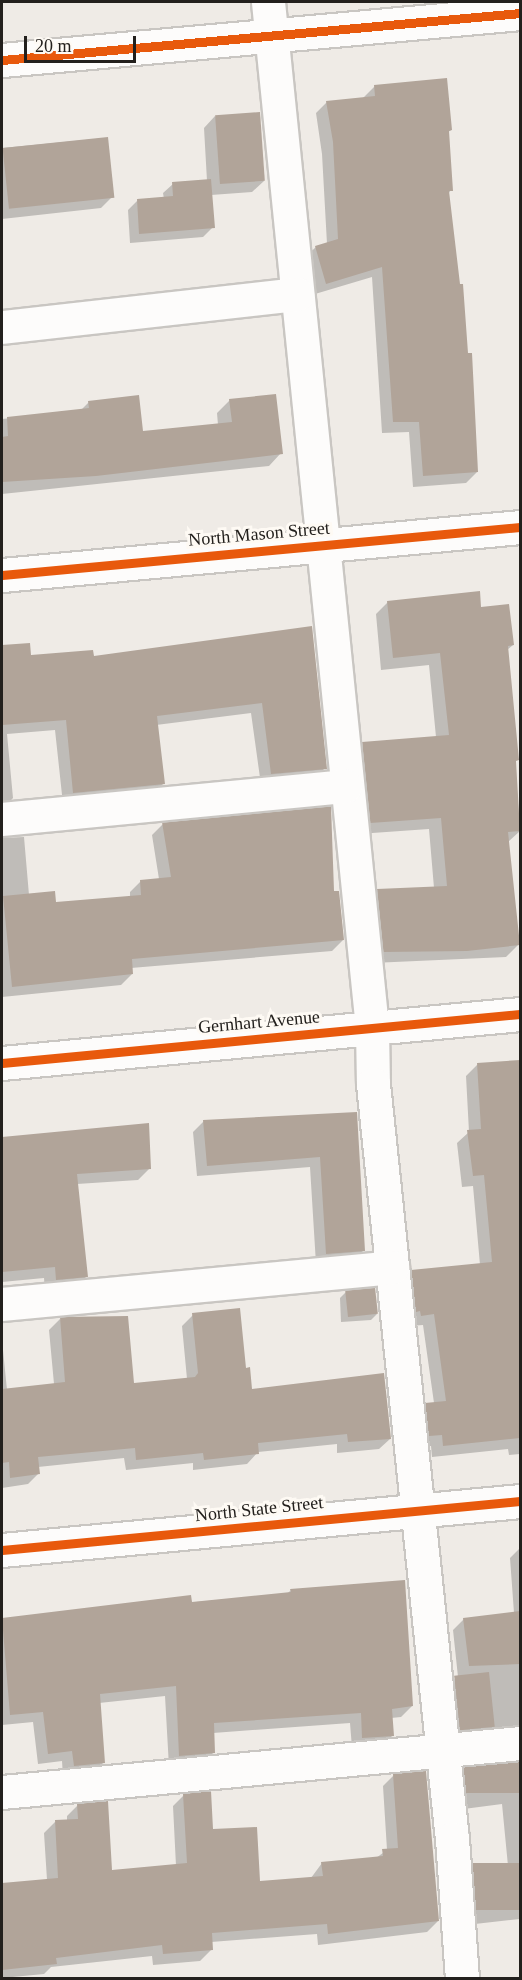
<!DOCTYPE html>
<style>
body{margin:0}
#map{position:relative;width:522px;height:1980px;overflow:hidden;background:#efebe6;font-family:Georgia,serif}
div>[style]{position:absolute}
[style*='--x']{left:calc(var(--x)*1px);top:calc(var(--y)*1px);width:calc(var(--w)*1px);rotate:calc(var(--a)*1deg)}
.shadow>*{inset:0;background:#0003}
.building>*{inset:0;background:#b1a499;transform-origin:0 0}
.roads{filter:drop-shadow(2px 0 #c9c6c2) drop-shadow(-2px 0 #c9c6c2) drop-shadow(0 2px #c9c6c2) drop-shadow(0 -2px #c9c6c2)}
.minor>*{height:33px;margin:-16.5px;padding:0 16.5px;transform-origin:16.5px;border-radius:16.5px;background:#fdfcfb}
.cycleway>*{height:9px;margin:-4.5px;padding:0 4.5px;transform-origin:4.5px;border-radius:4.5px;background:#e8590c}
span{translate:-50% -50%;white-space:nowrap;text-align:center;line-height:1.15;-webkit-text-stroke:6px #fefaf4;paint-order:stroke}
.street-label{font-size:18px;color:#23201d}
.frame{position:absolute;inset:0;border:3px solid #23201d;pointer-events:none}
.scale{position:absolute;left:24px;top:36px;width:112px;height:27px;box-sizing:border-box;border:3px solid #23201d;border-top:0;padding-left:8px;font-size:18px;line-height:21px;white-space:nowrap;color:#23201d;-webkit-text-stroke:4px #fefaf4;paint-order:stroke}
</style>
<div id="map">
<div class="shadow">
<i style="clip-path:polygon(375px 86px,451px 130px,447px 133px,451px 190px,448px 194px,477px 472px,466px 483px,413px 487px,409px 432px,382px 433px,372px 277px,315px 294px,304px 258px,316px 247px,327px 244px,322px 154px,316px 113px,327px 102px,363px 98px)"></i>
<i style="clip-path:polygon(215px 116px,264px 181px,252px 192px,211px 195px,213px 227px,203px 237px,130px 243px,128px 210px,138px 200px,164px 199px,163px 193px,173px 184px,207px 181px,204px 128px)"></i>
<i style="clip-path:polygon(106px 138px,112px 197px,101px 208px,2px 219px,2px 148px)"></i>
<i style="clip-path:polygon(230px 400px,281px 453px,269px 466px,2px 494px,2px 419px,80px 411px,89px 402px,141px 433px,218px 425px,217px 413px)"></i>
<i style="clip-path:polygon(388px 602px,480px 609px,513px 645px,507px 650px,520px 831px,507px 843px,518px 945px,506px 957px,372px 963px,365px 903px,377px 891px,434px 888px,429px 829px,358px 834px,351px 756px,363px 744px,436px 737px,429px 665px,381px 670px,376px 614px)"></i>
<i style="clip-path:polygon(311px 628px,325px 768px,314px 779px,261px 785px,251px 713px,156px 725px,163px 784px,152px 795px,63px 804px,55px 730px,7px 734px,13px 798px,2px 810px,2px 647px,29px 645px,30px 656px,93px 657px)"></i>
<i style="clip-path:polygon(163px 824px,333px 893px,343px 940px,332px 951px,131px 968px,132px 974px,121px 985px,2px 997px,2px 838px,24px 837px,29px 895px,55px 903px,130px 897px,130px 892px,141px 881px,159px 879px,152px 835px)"></i>
<i style="clip-path:polygon(520px 1062px,520px 1454px,509px 1455px,508px 1449px,432px 1457px,431px 1446px,418px 1447px,414px 1416px,426px 1404px,434px 1403px,423px 1325px,410px 1326px,400px 1283px,412px 1271px,480px 1265px,473px 1186px,462px 1187px,457px 1143px,469px 1132px,466px 1076px,477px 1065px)"></i>
<i style="clip-path:polygon(356px 1114px,364px 1250px,353px 1261px,316px 1264px,310px 1167px,197px 1176px,193px 1132px,204px 1121px)"></i>
<i style="clip-path:polygon(147px 1125px,150px 1168px,138px 1180px,77px 1184px,87px 1276px,75px 1288px,45px 1291px,44px 1278px,2px 1282px,2px 1139px)"></i>
<i style="clip-path:polygon(346px 1292px,377px 1314px,371px 1320px,341px 1322px,340px 1298px)"></i>
<i style="clip-path:polygon(193px 1315px,244px 1369px,251px 1391px,390px 1439px,379px 1449px,337px 1453px,337px 1444px,258px 1452px,247px 1464px,193px 1470px,193px 1463px,126px 1470px,124px 1458px,38px 1467px,39px 1473px,28px 1484px,2px 1488px,2px 1340px,7px 1390px,54px 1384px,49px 1330px,60px 1319px,132px 1385px,187px 1379px,182px 1326px)"></i>
<i style="clip-path:polygon(520px 1548px,520px 1741px,449px 1740px,444px 1688px,458px 1677px,453px 1630px,464px 1619px,514px 1613px,510px 1558px)"></i>
<i style="clip-path:polygon(291px 1590px,412px 1706px,401px 1717px,391px 1718px,393px 1735px,382px 1746px,352px 1748px,350px 1723px,213px 1733px,214px 1752px,203px 1763px,169px 1767px,165px 1696px,99px 1703px,103px 1763px,92px 1774px,63px 1777px,62px 1761px,38px 1764px,33px 1722px,2px 1725px,2px 1619px,287px 1594px)"></i>
<i style="clip-path:polygon(520px 1763px,520px 1919px,466px 1925px,463px 1881px,474px 1870px,508px 1866px,502px 1804px,456px 1810px,453px 1780px,464px 1769px)"></i>
<i style="clip-path:polygon(394px 1775px,438px 1921px,427px 1932px,318px 1945px,317px 1934px,211px 1942px,211px 1950px,200px 1961px,153px 1965px,152px 1956px,51px 1967px,44px 1974px,2px 1978px,2px 1884px,47px 1880px,44px 1833px,55px 1822px,67px 1821px,67px 1816px,78px 1805px,111px 1872px,176px 1866px,173px 1806px,184px 1795px,258px 1882px,311px 1878px,322px 1863px,376px 1858px,387px 1850px,383px 1786px)"></i>
</div>
<div class="building">
<i style="clip-path:polygon(447px 78px,452px 130px,449px 131px,453px 191px,449px 191px,460px 284px,463px 284px,468px 353px,472px 353px,478px 472px,423px 476px,419px 422px,393px 422px,382px 267px,326px 284px,315px 246px,338px 239px,333px 142px,326px 101px,375px 96px,374px 85px)"></i>
<i style="left:260px;top:112px;width:69px;height:45px;rotate:86deg"></i>
<i style="left:108px;top:137px;width:61px;height:106px;rotate:84deg"></i>
<i style="clip-path:polygon(211px 179px,215px 228px,139px 234px,137px 199px,173px 196px,172px 182px)"></i>
<i style="clip-path:polygon(276px 394px,283px 454px,96px 476px,2px 482px,2px 437px,8px 436px,7px 417px,89px 408px,88px 401px,139px 395px,143px 431px,232px 422px,229px 399px)"></i>
<i style="clip-path:polygon(480px 591px,481px 607px,509px 604px,514px 645px,508px 646px,519px 760px,516px 761px,520px 831px,508px 832px,520px 945px,467px 951px,383px 952px,377px 889px,447px 886px,441px 818px,370px 823px,362px 742px,449px 735px,440px 653px,393px 658px,387px 601px)"></i>
<i style="clip-path:polygon(312px 626px,327px 769px,271px 774px,262px 703px,157px 716px,165px 784px,73px 793px,66px 720px,2px 725px,2px 645px,30px 643px,31px 655px,93px 650px,94px 656px)"></i>
<i style="clip-path:polygon(331px 806px,334px 891px,339px 891px,344px 940px,132px 959px,133px 974px,12px 987px,3px 896px,55px 891px,56px 902px,141px 895px,140px 880px,171px 877px,162px 822px)"></i>
<i style="clip-path:polygon(520px 1060px,520px 1438px,443px 1446px,442px 1435px,429px 1436px,425px 1403px,446px 1401px,434px 1314px,421px 1316px,420px 1311px,416px 1312px,411px 1270px,492px 1262px,484px 1175px,473px 1176px,467px 1130px,481px 1129px,477px 1063px)"></i>
<i style="clip-path:polygon(357px 1112px,365px 1251px,326px 1254px,320px 1157px,207px 1166px,203px 1120px)"></i>
<i style="clip-path:polygon(149px 1123px,151px 1169px,77px 1174px,88px 1277px,56px 1280px,55px 1267px,2px 1272px,2px 1137px)"></i>
<i style="left:375px;top:1287px;width:27px;height:30px;rotate:84deg"></i>
<i style="clip-path:polygon(240px 1308px,246px 1368px,250px 1367px,252px 1389px,384px 1373px,391px 1439px,348px 1442px,347px 1434px,258px 1443px,259px 1454px,204px 1460px,203px 1453px,136px 1460px,135px 1448px,38px 1457px,40px 1474px,10px 1478px,9px 1462px,2px 1463px,2px 1389px,65px 1382px,60px 1317px,128px 1316px,134px 1383px,195px 1377px,198px 1373px,192px 1313px)"></i>
<i style="clip-path:polygon(405px 1580px,413px 1706px,392px 1709px,394px 1736px,362px 1738px,361px 1713px,214px 1723px,215px 1753px,179px 1756px,176px 1686px,100px 1694px,105px 1763px,74px 1766px,72px 1751px,48px 1754px,43px 1712px,10px 1715px,2px 1618px,191px 1595px,192px 1602px,291px 1592px,290px 1589px)"></i>
<i style="clip-path:polygon(520px 1611px,520px 1664px,469px 1666px,463px 1618px)"></i>
<i style="left:489px;top:1672px;width:55px;height:35px;rotate:84deg"></i>
<i style="left:520px;top:1762px;width:31px;height:57px;rotate:90deg"></i>
<i style="clip-path:polygon(426px 1771px,439px 1921px,328px 1934px,327px 1924px,212px 1933px,213px 1950px,163px 1954px,162px 1945px,56px 1958px,57px 1964px,2px 1970px,2px 1883px,58px 1878px,55px 1820px,78px 1819px,77px 1804px,108px 1801px,112px 1870px,187px 1863px,183px 1794px,211px 1791px,213px 1829px,257px 1827px,260px 1881px,323px 1876px,321px 1862px,383px 1856px,382px 1849px,398px 1848px,393px 1774px)"></i>
<i style="left:520px;top:1863px;width:47px;height:47px;rotate:90deg"></i>
</div>
<div class="roads">
<div class="minor">
<i style="--x:268;--y:2;--w:1031;--a:84.21"></i>
<i style="--x:372;--y:1028;--w:56;--a:89"></i>
<i style="--x:373;--y:1084;--w:759;--a:84.03"></i>
<i style="--x:452;--y:1839;--w:139;--a:85.9"></i>
<i style="--x:2;--y:60;--w:520;--a:-5.18"></i>
<i style="--x:2;--y:327;--w:297;--a:-6.4"></i>
<i style="--x:2;--y:575;--w:520;--a:-5.29"></i>
<i style="--x:2;--y:819;--w:345;--a:-5.5"></i>
<i style="--x:2;--y:1063;--w:520;--a:-5.4"></i>
<i style="--x:2;--y:1304;--w:392;--a:-5.4"></i>
<i style="--x:2;--y:1550;--w:520;--a:-5.4"></i>
<i style="--x:2;--y:1792;--w:520;--a:-5.4"></i>
</div>
</div>
<div class="cycleway">
<i style="--x:2;--y:60;--w:520;--a:-5.18"></i>
<i style="--x:2;--y:575;--w:520;--a:-5.29"></i>
<i style="--x:2;--y:1063;--w:520;--a:-5.4"></i>
<i style="--x:2;--y:1550;--w:520;--a:-5.4"></i>
</div>
<div class="street-label">
<span style="left:259px;top:534px;rotate:-5deg">North Mason Street</span>
<span style="left:259px;top:1022px;rotate:-5deg">Gernhart Avenue</span>
<span style="left:259px;top:1509px;rotate:-6deg">North State Street</span>
</div>
<div class="frame"></div>
<div class="scale">20 m</div>
</div>
